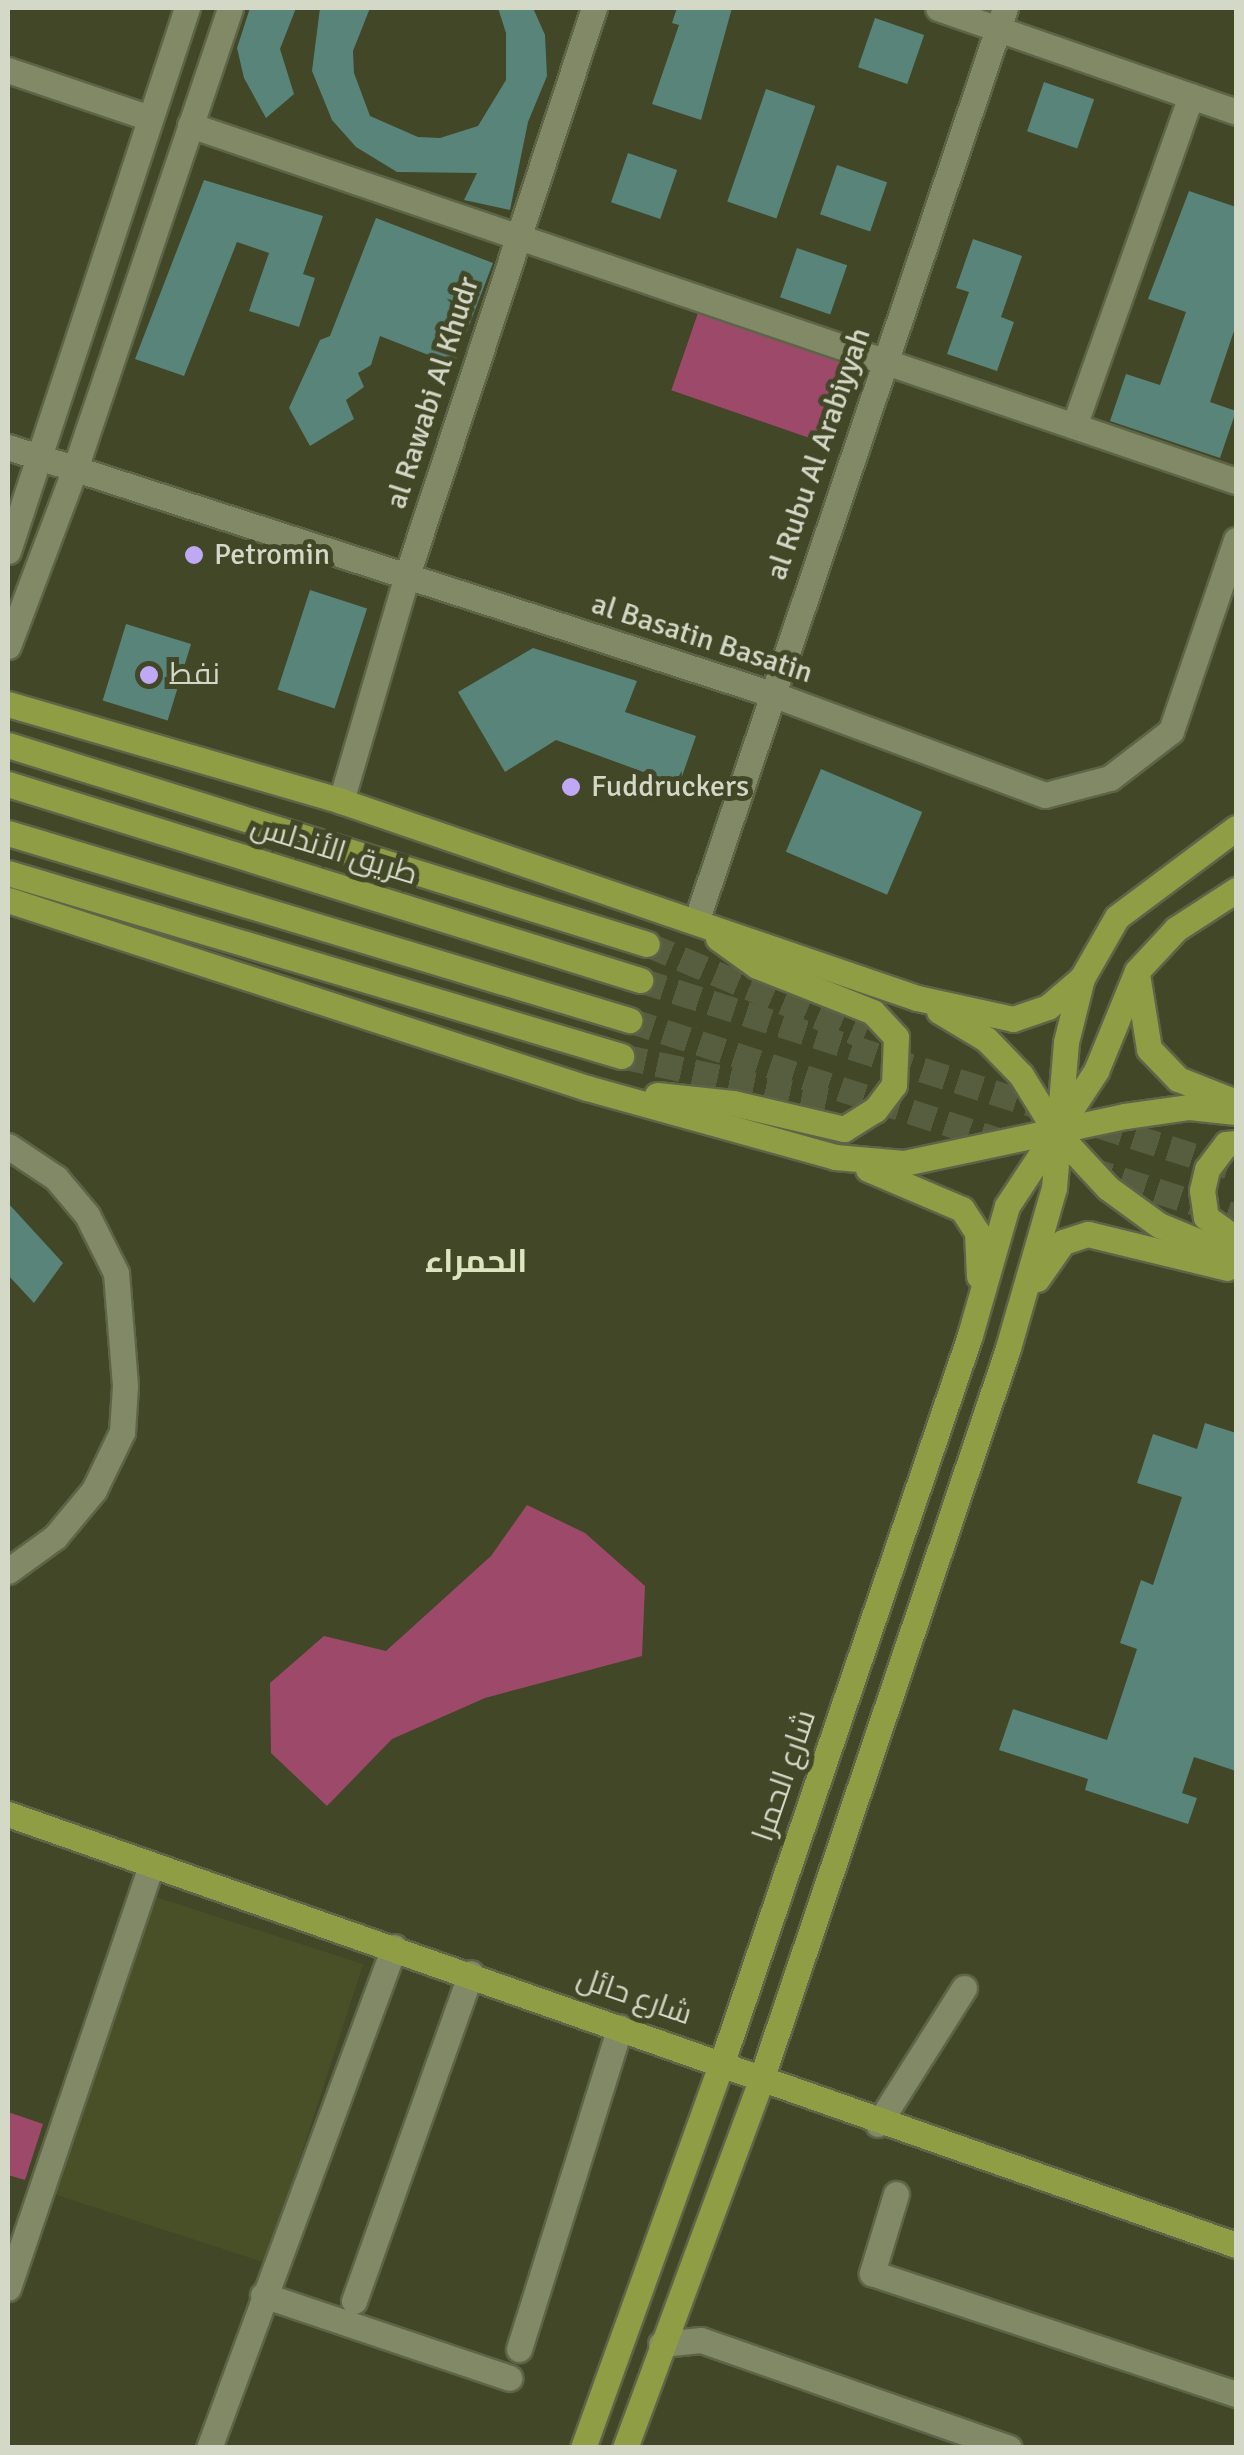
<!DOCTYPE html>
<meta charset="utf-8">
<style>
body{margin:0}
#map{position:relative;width:1244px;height:2455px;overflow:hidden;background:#414727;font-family:Signika,Cairo,sans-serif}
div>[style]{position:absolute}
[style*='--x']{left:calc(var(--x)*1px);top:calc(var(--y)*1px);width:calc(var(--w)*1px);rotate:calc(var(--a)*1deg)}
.built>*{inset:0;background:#495028;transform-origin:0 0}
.green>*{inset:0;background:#9d4a6a;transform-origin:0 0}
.building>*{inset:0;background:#598479;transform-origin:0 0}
.major-tunnel>*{height:25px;margin-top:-12.5px;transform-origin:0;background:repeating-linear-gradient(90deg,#575d3f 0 25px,transparent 0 37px)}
.roads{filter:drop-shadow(2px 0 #5e6448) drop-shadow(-2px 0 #5e6448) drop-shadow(0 2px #5e6448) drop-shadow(0 -2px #5e6448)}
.minor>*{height:25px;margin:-12.5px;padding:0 12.5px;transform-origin:12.5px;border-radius:12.5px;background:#818966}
.major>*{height:25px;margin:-12.5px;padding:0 12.5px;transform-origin:12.5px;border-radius:12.5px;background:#8f9d44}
.dots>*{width:28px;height:28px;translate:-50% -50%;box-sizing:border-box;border:5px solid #414727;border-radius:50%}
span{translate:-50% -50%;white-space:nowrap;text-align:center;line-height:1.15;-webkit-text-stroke:10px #414727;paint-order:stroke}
.street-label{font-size:30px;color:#d4d8c6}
.poi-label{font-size:30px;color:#d4d8c6}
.left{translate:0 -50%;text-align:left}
.neighbourhood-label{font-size:32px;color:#dde5c0;font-weight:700}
.frame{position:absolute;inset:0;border:10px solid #d4d8c6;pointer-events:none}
</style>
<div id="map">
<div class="built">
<i style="left:153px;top:1896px;width:221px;height:314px;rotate:18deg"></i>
</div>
<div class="green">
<i style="left:699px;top:310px;width:163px;height:85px;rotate:19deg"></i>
<i style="clip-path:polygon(527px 1505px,585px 1533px,645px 1586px,642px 1656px,485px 1698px,392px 1739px,327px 1806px,271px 1753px,270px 1683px,324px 1636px,386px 1651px,491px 1556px)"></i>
<i style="clip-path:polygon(8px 2112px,43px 2124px,25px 2180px,8px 2175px)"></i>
</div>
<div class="building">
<i style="clip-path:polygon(250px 8px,296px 8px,280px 49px,294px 94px,266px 118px,244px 78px,237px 48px)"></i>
<i style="clip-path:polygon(320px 8px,370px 8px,353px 51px,354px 73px,370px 116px,418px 137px,440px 138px,478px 126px,506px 80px,506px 33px,498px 8px,533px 8px,545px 35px,547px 76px,528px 122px,510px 210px,464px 200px,477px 173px,397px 172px,356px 147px,332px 120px,312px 71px)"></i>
<i style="clip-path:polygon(677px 8px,732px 8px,701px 120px,652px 104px,679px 25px,672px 23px)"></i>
<i style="left:875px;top:18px;width:52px;height:52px;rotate:19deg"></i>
<i style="left:1044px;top:82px;width:53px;height:52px;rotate:19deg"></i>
<i style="left:766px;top:89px;width:52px;height:119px;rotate:19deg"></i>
<i style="left:628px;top:153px;width:52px;height:52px;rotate:19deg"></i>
<i style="left:837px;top:165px;width:53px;height:52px;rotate:19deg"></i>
<i style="clip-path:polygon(204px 180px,323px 216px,303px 274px,315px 278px,299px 327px,249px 311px,269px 253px,237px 242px,184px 376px,135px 359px)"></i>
<i style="clip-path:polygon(1189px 191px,1236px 207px,1236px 325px,1210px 402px,1236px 411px,1220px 458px,1110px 421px,1126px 374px,1160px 385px,1186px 312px,1148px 299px)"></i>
<i style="clip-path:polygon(376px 218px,493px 263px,454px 365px,380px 336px,371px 365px,358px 373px,364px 387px,346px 400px,354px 419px,310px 446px,289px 408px,320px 340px,330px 336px)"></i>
<i style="clip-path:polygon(973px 239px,1022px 256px,1001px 317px,1014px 322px,997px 371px,947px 354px,969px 292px,956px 288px)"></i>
<i style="left:797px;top:248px;width:53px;height:52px;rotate:19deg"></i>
<i style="left:310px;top:590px;width:60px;height:105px;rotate:18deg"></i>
<i style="left:126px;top:624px;width:68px;height:80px;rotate:17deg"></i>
<i style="clip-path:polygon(533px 648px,637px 681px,625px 712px,696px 736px,679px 785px,556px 740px,505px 772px,458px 692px)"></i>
<i style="left:821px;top:769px;width:110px;height:90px;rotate:23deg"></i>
<i style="clip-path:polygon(8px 1203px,63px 1263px,34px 1303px,8px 1275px)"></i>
<i style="clip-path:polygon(1205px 1423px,1236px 1433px,1236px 1771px,1194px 1757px,1182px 1793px,1197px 1798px,1188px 1824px,1085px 1790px,1088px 1779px,999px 1750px,1013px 1709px,1107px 1740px,1137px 1649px,1120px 1643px,1141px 1580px,1153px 1585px,1182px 1497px,1137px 1483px,1153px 1434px,1197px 1449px)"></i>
</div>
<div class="major-tunnel">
<i style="--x:647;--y:944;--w:236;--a:23"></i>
<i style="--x:640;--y:980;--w:625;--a:17.59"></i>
<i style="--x:629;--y:1020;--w:405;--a:18"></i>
<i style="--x:621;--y:1056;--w:220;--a:12.1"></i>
<i style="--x:1086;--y:1168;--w:157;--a:17.7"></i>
</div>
<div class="roads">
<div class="minor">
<i style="--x:938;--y:8;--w:316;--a:19.2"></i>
<i style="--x:8;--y:70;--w:150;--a:18.7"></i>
<i style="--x:190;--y:125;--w:1105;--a:18.8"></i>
<i style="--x:1074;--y:426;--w:350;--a:-70.5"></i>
<i style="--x:8;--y:447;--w:803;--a:17.92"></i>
<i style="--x:772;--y:694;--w:291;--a:20.3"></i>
<i style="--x:1045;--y:795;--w:67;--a:-14.7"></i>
<i style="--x:1110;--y:778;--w:77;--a:-37.6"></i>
<i style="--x:1171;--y:731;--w:202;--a:-71.2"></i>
<i style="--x:8;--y:551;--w:572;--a:-71.76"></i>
<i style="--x:8;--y:646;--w:189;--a:-69.3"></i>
<i style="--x:75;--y:469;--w:486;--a:-71.4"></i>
<i style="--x:341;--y:801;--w:232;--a:-73.7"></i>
<i style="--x:406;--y:578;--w:600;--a:-71.75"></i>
<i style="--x:696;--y:922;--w:965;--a:-71.32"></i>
<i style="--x:8;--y:1146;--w:58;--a:33.7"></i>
<i style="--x:56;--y:1178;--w:48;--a:50"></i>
<i style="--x:87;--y:1215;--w:65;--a:63.4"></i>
<i style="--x:116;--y:1273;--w:113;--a:85.4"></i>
<i style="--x:125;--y:1386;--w:46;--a:93.7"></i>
<i style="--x:122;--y:1432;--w:64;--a:115.8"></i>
<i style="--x:94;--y:1490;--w:61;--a:129.7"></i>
<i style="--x:55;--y:1537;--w:58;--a:144.1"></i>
<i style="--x:878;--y:2124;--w:161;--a:-57.7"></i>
<i style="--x:896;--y:2194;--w:83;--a:106.9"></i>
<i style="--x:872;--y:2273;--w:384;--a:18.4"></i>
<i style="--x:8;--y:2288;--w:446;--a:-71.3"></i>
<i style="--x:263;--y:2295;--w:260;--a:18.6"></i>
<i style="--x:354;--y:2301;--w:348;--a:-70.4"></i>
<i style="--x:661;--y:2344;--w:40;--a:-5.7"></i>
<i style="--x:701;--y:2340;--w:326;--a:19.3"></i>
<i style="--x:519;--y:2349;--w:337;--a:-72.6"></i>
<i style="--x:209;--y:2448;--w:534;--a:-69.73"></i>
</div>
<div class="major">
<i style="--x:8;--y:704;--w:347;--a:16.2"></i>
<i style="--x:341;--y:801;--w:609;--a:18.88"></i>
<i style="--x:917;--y:998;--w:98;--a:12.3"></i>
<i style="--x:1013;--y:1019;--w:37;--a:-19"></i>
<i style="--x:1048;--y:1007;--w:45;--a:-40.5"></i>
<i style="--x:8;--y:745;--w:669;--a:17.3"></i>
<i style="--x:8;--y:784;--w:662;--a:17.23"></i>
<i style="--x:8;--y:833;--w:649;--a:16.76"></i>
<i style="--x:8;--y:873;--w:640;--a:16.62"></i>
<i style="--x:8;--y:900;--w:609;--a:17.99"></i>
<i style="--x:587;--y:1088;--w:257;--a:15.5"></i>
<i style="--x:835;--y:1157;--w:69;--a:5"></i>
<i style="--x:904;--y:1163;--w:226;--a:-12"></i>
<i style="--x:1125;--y:1116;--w:65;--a:-8"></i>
<i style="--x:1189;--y:1107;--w:47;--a:6.1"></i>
<i style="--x:1137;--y:974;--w:76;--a:80.9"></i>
<i style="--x:1149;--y:1049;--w:42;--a:46"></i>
<i style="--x:1178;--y:1079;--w:62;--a:21.6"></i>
<i style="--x:939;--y:1011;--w:55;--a:30.8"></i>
<i style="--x:986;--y:1039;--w:50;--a:45.8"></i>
<i style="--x:1021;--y:1075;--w:67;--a:58.4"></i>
<i style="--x:1056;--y:1132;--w:76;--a:47.1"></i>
<i style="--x:1108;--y:1188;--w:63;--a:36"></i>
<i style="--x:1159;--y:1225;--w:83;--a:22.6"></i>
<i style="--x:657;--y:1095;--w:76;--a:6"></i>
<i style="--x:733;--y:1103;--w:114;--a:13.2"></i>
<i style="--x:844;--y:1129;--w:36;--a:-32"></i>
<i style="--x:875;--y:1110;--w:31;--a:-53"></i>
<i style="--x:894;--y:1085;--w:48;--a:-87.6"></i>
<i style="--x:896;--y:1037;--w:34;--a:-133"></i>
<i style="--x:873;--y:1012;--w:125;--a:-158.4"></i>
<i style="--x:757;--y:966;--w:48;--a:-144.3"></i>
<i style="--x:1236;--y:1143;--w:10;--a:174"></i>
<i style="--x:1226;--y:1144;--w:31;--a:127"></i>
<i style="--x:1207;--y:1169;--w:22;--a:103"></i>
<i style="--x:1202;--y:1190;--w:27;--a:82"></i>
<i style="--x:1206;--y:1217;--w:37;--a:36"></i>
<i style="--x:868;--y:1169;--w:102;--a:23.1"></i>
<i style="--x:962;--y:1209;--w:27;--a:57"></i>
<i style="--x:977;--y:1232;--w:44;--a:87.4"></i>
<i style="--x:1037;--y:1279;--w:45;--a:-54.9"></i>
<i style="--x:1063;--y:1242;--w:26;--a:-18"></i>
<i style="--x:1088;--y:1234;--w:143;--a:13.7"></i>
<i style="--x:8;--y:1814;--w:1301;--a:19.34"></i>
<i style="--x:583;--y:2448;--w:410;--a:-70.2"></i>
<i style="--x:722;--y:2062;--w:768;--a:-71.16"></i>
<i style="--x:970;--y:1335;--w:134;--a:-74"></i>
<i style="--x:1007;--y:1206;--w:162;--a:-56.6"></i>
<i style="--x:1096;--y:1071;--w:108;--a:-67.7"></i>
<i style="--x:1137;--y:971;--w:57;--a:-47.1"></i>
<i style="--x:1176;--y:929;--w:72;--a:-33"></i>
<i style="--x:625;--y:2448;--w:399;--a:-69.7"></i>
<i style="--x:763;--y:2074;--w:766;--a:-71.35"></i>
<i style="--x:1008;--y:1348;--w:166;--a:-74"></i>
<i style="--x:1054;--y:1188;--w:146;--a:-85.3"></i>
<i style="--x:1066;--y:1042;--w:66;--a:-76"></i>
<i style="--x:1082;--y:978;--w:70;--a:-60.2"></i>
<i style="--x:1117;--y:917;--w:149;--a:-36.8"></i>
</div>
</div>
<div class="dots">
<i style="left:194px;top:555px;background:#bfa9f4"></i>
<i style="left:149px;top:675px;background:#bfa9f4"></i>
<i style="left:571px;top:787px;background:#bfa9f4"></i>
</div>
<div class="street-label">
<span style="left:433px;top:393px;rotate:-72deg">al Rawabi Al Khudr</span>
<span style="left:819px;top:454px;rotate:-71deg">al Rubu Al Arabiyyah</span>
<span style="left:702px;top:639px;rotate:18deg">al Basatin Basatin</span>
<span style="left:334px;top:851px;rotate:17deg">طريق الأندلس</span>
<span style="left:785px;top:1776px;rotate:-71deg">شارع الحمرا</span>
<span style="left:634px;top:1997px;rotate:19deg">شارع حائل</span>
</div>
<div class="poi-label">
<span class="left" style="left:214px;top:555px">Petromin</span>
<span class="left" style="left:169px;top:675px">نفط</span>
<span class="left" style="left:591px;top:787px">Fuddruckers</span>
</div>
<div class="neighbourhood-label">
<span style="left:476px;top:1262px">الحمراء</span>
</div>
<div class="frame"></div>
</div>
